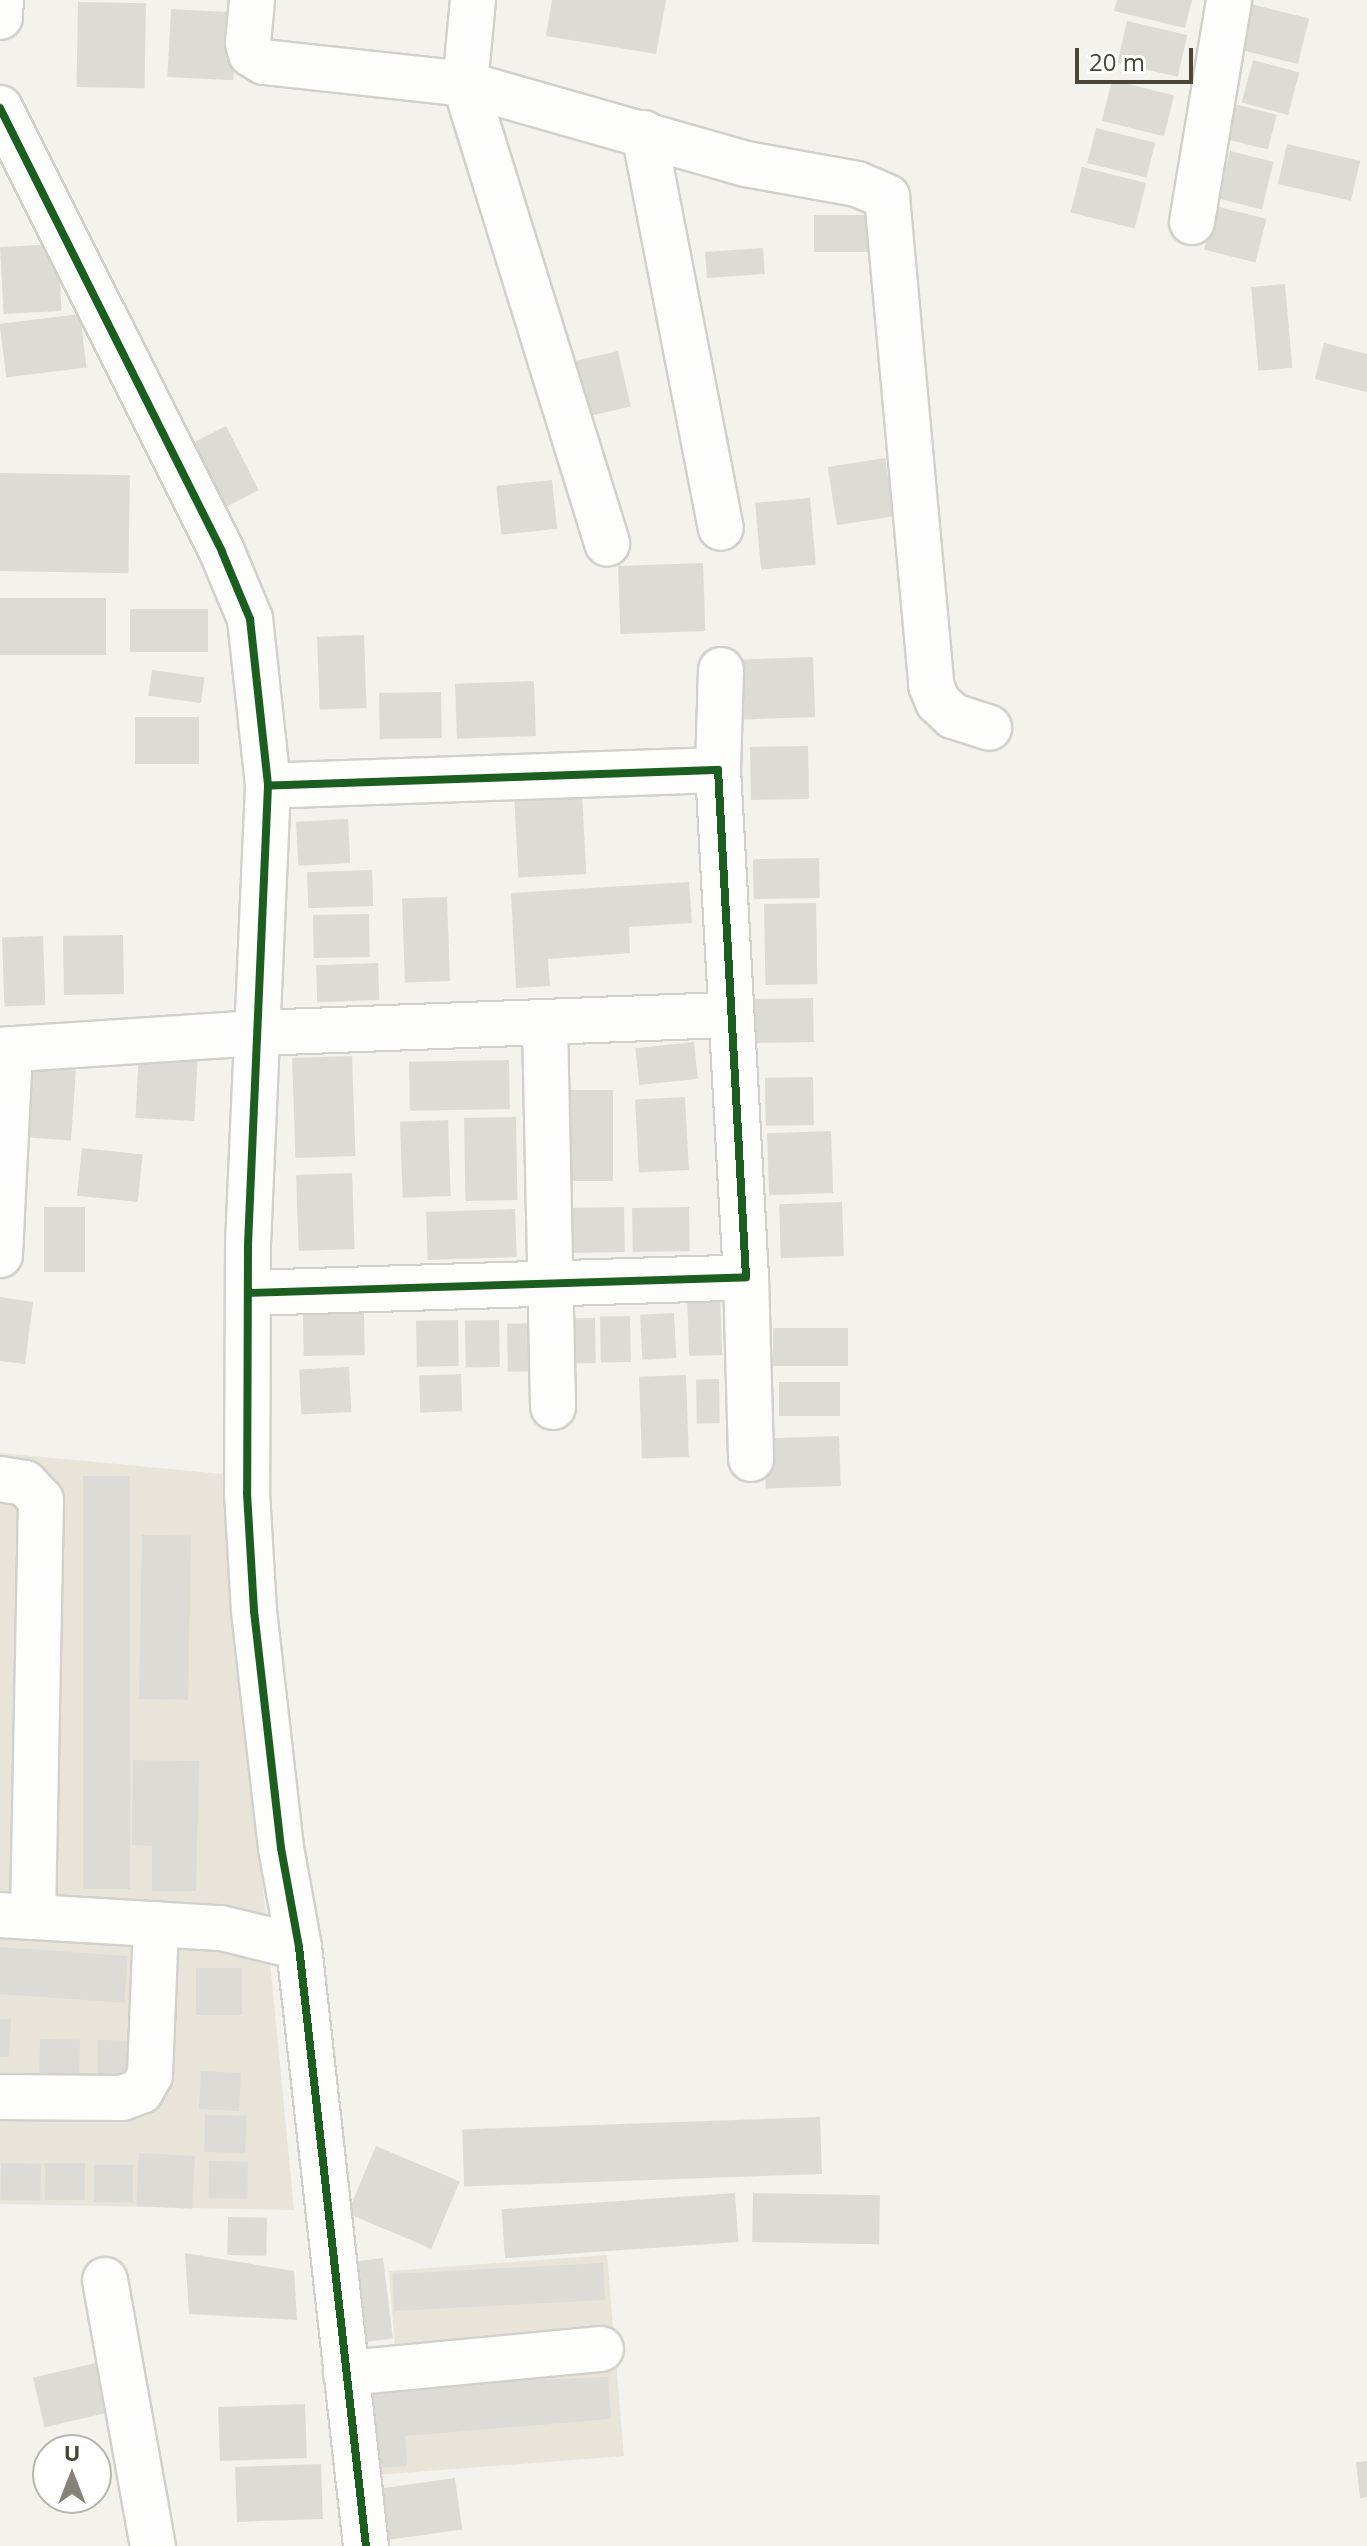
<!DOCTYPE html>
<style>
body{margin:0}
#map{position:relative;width:1367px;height:2546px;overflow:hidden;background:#f3f2ed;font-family:"Open Sans",sans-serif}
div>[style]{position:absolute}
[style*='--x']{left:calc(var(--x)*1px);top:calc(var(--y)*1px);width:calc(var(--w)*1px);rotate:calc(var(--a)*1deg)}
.residential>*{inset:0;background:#e8e4da}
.building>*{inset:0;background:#dddbd5;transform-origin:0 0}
.roads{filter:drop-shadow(2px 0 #d1d0ca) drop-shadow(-2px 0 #d1d0ca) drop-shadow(0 2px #d1d0ca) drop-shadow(0 -2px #d1d0ca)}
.minor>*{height:44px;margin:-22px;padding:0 22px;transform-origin:22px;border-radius:22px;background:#fdfdfc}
.cycleway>*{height:8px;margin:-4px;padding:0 4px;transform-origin:4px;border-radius:4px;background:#1b5e20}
span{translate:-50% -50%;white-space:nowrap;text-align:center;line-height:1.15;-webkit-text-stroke:6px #fff;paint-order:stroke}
.north{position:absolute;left:32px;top:2434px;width:80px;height:80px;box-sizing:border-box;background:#fff;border:2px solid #b7b5af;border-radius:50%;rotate:0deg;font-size:22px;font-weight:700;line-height:32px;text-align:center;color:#4b4537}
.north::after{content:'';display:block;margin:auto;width:28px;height:36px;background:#868277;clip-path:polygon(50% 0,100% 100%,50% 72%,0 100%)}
.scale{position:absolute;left:1075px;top:48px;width:118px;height:36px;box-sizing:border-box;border:4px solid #4b4537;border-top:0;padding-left:10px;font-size:24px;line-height:28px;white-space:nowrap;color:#4b4537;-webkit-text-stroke:6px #fff;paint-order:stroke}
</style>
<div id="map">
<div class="residential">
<i style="clip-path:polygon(0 1453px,223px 1474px,294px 2210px,0 2204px)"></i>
<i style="clip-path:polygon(607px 2255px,624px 2456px,363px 2476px,395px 2348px,389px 2271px)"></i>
</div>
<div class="building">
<i style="clip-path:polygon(552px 0,666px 0,656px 54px,546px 36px)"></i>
<i style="clip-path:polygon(1117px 0,1192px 0,1185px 28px,1114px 11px)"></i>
<i style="left:78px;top:2px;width:68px;height:85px;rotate:1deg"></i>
<i style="left:1251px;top:4px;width:60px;height:47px;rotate:14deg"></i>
<i style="left:171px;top:9px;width:66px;height:68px;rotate:3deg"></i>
<i style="left:1127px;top:21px;width:62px;height:43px;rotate:13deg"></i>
<i style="left:1253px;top:60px;width:48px;height:44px;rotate:15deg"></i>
<i style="left:1112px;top:80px;width:64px;height:42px;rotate:14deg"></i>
<i style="left:1234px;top:104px;width:44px;height:36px;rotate:14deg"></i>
<i style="left:1096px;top:128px;width:61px;height:36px;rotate:14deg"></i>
<i style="left:1287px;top:144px;width:75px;height:41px;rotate:13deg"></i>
<i style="left:1230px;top:151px;width:45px;height:49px;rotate:14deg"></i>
<i style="left:1082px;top:167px;width:66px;height:47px;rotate:14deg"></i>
<i style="left:1215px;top:206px;width:53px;height:45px;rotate:14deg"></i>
<i style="left:874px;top:215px;width:37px;height:60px;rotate:90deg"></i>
<i style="left:58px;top:244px;width:67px;height:58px;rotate:87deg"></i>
<i style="left:763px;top:248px;width:26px;height:58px;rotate:86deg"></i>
<i style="left:1285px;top:284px;width:84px;height:34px;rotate:85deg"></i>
<i style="left:80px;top:314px;width:54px;height:81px;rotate:83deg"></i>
<i style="clip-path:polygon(1324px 343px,1367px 354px,1367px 392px,1315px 379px)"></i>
<i style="left:618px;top:351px;width:57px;height:50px;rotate:77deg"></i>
<i style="left:226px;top:426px;width:72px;height:47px;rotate:63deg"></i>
<i style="left:885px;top:458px;width:59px;height:58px;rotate:81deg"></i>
<i style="left:0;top:473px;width:130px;height:98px;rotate:1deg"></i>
<i style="left:552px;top:480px;width:49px;height:56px;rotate:84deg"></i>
<i style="left:810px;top:498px;width:67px;height:55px;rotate:85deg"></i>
<i style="left:703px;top:563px;width:68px;height:85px;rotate:88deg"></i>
<i style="left:106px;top:598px;width:57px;height:106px;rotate:90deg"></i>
<i style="left:130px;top:609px;width:78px;height:43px"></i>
<i style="left:364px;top:635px;width:73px;height:47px;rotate:88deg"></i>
<i style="left:813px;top:657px;width:60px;height:77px;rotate:88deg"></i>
<i style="left:152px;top:670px;width:53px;height:26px;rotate:8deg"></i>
<i style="left:534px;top:681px;width:55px;height:79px;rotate:88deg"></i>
<i style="left:441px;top:692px;width:46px;height:62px;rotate:89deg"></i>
<i style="left:135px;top:717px;width:64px;height:47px"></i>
<i style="left:808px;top:746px;width:53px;height:58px;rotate:89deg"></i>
<i style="left:582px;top:792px;width:82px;height:68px;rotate:87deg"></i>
<i style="left:348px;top:819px;width:44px;height:52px;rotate:87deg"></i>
<i style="left:819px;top:858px;width:40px;height:66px;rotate:89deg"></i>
<i style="left:372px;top:870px;width:36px;height:65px;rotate:88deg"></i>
<i style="clip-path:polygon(689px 882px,692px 923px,629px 927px,630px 953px,548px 959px,550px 986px,516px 988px,511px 893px)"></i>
<i style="left:447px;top:897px;width:84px;height:45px;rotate:88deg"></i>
<i style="left:816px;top:903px;width:81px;height:52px;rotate:89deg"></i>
<i style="left:369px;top:914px;width:43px;height:56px;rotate:89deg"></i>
<i style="left:123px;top:935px;width:59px;height:60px;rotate:89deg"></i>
<i style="left:43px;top:936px;width:69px;height:41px;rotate:88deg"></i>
<i style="left:378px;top:963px;width:37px;height:62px;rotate:88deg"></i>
<i style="left:813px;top:998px;width:44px;height:69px;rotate:89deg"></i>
<i style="left:694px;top:1042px;width:37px;height:59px;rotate:84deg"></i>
<i style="left:139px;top:1051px;width:59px;height:67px;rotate:3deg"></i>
<i style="left:352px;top:1056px;width:100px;height:60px;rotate:88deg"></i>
<i style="left:509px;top:1060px;width:49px;height:100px;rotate:89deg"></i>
<i style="left:22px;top:1067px;width:54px;height:70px;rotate:4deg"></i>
<i style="left:813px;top:1077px;width:48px;height:48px;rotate:89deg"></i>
<i style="left:570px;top:1090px;width:43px;height:91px"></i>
<i style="left:685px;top:1097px;width:73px;height:50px;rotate:87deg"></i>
<i style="left:516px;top:1117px;width:83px;height:52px;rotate:89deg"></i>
<i style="left:448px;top:1120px;width:76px;height:48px;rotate:88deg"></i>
<i style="left:831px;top:1131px;width:62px;height:64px;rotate:88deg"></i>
<i style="left:82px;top:1148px;width:61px;height:48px;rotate:6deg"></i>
<i style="left:352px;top:1173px;width:76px;height:56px;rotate:88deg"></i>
<i style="left:842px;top:1202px;width:54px;height:63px;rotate:88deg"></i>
<i style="left:44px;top:1207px;width:41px;height:65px"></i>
<i style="left:624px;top:1207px;width:45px;height:56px;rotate:89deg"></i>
<i style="left:689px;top:1207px;width:44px;height:57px;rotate:89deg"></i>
<i style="left:515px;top:1209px;width:48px;height:89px;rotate:88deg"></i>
<i style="left:720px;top:1292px;width:63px;height:33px;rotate:88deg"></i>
<i style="clip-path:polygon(0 1297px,33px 1302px,25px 1364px,0 1361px)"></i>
<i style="left:364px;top:1313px;width:42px;height:61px;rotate:89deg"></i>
<i style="left:674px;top:1313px;width:45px;height:34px;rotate:87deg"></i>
<i style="left:630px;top:1316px;width:46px;height:30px;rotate:89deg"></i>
<i style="left:595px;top:1318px;width:45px;height:29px;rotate:89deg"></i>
<i style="left:458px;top:1320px;width:46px;height:42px;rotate:89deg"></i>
<i style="left:499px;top:1320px;width:47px;height:34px;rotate:89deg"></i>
<i style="left:544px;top:1323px;width:48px;height:37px;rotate:89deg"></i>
<i style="left:848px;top:1328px;width:38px;height:75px;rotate:90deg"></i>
<i style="left:349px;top:1367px;width:45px;height:50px;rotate:87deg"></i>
<i style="left:461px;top:1374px;width:37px;height:42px;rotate:88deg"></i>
<i style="left:686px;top:1375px;width:82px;height:47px;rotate:88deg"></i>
<i style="left:719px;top:1379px;width:44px;height:23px;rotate:89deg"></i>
<i style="left:779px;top:1382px;width:61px;height:34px"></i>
<i style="left:839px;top:1436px;width:50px;height:75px;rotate:88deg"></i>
<i style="left:83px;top:1476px;width:47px;height:413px"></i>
<i style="left:142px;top:1535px;width:49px;height:164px;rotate:1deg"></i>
<i style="clip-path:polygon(133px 1760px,199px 1761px,196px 1891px,152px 1891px,152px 1846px,132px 1845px)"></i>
<i style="left:0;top:1947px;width:128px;height:47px;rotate:4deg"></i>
<i style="left:196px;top:1968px;width:46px;height:47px"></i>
<i style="clip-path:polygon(0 2019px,11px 2019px,9px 2057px,0 2057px)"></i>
<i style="left:40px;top:2039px;width:40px;height:37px;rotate:1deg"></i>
<i style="left:98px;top:2040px;width:40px;height:38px;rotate:1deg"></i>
<i style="left:201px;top:2071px;width:40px;height:38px;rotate:3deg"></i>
<i style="left:205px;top:2115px;width:41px;height:37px;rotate:1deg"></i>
<i style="left:820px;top:2117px;width:57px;height:358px;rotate:88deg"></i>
<i style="left:376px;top:2146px;width:91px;height:73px;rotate:23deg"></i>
<i style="left:139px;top:2153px;width:56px;height:53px;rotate:3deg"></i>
<i style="left:209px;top:2161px;width:39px;height:37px;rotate:1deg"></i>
<i style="left:1px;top:2163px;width:40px;height:37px;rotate:1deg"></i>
<i style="left:45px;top:2163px;width:40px;height:37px"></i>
<i style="left:94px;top:2165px;width:39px;height:37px"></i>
<i style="left:735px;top:2193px;width:49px;height:234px;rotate:86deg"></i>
<i style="left:753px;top:2193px;width:127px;height:49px;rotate:1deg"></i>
<i style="left:228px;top:2217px;width:39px;height:38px;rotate:1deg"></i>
<i style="clip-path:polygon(185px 2253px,294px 2271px,297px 2320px,189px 2314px)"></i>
<i style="left:383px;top:2258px;width:81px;height:45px;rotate:83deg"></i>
<i style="left:603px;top:2263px;width:37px;height:211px;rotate:87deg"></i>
<i style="left:109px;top:2360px;width:51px;height:78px;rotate:77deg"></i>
<i style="clip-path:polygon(608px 2377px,611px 2419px,405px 2436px,407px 2466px,361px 2469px,355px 2387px)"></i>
<i style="left:305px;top:2404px;width:54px;height:87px;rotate:88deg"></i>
<i style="clip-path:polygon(1367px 2461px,1367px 2497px,1360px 2498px,1356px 2462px)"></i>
<i style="left:321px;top:2464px;width:55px;height:86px;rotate:88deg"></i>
<i style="left:455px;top:2478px;width:52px;height:81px;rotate:82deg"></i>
</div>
<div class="roads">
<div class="minor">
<i style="--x:252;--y:0;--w:43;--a:95.3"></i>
<i style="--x:248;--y:43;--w:11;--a:75"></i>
<i style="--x:251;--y:54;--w:15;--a:32"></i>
<i style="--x:264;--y:62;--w:202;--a:6.2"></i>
<i style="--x:465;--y:84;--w:292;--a:15.9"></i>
<i style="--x:746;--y:164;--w:113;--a:10.2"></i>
<i style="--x:857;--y:184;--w:33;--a:23"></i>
<i style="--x:887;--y:197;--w:490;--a:84.8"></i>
<i style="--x:931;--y:685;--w:18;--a:68"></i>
<i style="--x:938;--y:702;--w:21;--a:43"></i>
<i style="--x:953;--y:716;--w:38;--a:18"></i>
<i style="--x:473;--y:0;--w:84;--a:95.4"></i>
<i style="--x:465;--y:84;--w:481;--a:72.8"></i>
<i style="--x:0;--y:17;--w:17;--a:-87"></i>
<i style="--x:0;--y:108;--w:496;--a:63.4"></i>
<i style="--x:222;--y:552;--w:73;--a:67.3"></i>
<i style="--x:250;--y:619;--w:168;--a:83.8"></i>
<i style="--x:268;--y:786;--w:460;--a:92.5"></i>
<i style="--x:248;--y:1246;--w:247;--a:90.2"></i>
<i style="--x:247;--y:1493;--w:118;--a:86.6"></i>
<i style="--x:254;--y:1611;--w:239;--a:83.5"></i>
<i style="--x:281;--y:1848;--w:101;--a:79.7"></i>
<i style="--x:299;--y:1947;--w:603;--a:83.62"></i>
<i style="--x:644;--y:133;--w:402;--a:79"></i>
<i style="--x:1192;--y:222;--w:225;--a:-80.5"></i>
<i style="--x:718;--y:770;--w:100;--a:-88.3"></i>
<i style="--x:545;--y:1023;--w:384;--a:88.8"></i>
<i style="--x:0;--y:1050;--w:258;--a:-3.8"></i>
<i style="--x:257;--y:1033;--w:473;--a:-2.2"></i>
<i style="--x:0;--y:1255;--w:206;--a:-87.2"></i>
<i style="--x:746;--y:1277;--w:182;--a:88.4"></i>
<i style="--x:248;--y:1293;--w:498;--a:-1.8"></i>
<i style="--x:746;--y:1277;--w:508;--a:-93.16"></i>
<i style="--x:718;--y:770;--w:450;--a:178"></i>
<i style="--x:0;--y:1479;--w:25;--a:9"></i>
<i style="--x:25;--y:1483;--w:23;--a:47"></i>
<i style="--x:41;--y:1500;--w:417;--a:91.1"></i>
<i style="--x:0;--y:1915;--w:221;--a:3.4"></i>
<i style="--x:221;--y:1928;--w:80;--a:13.7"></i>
<i style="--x:0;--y:2097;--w:122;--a:0.5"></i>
<i style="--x:122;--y:2098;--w:20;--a:-20"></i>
<i style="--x:141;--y:2091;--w:18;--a:-61"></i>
<i style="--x:150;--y:2075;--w:151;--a:-87.7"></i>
<i style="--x:105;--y:2280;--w:270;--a:79.8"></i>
<i style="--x:346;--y:2373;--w:256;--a:-5.4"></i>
</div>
</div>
<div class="cycleway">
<i style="--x:0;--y:108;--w:496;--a:63.4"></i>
<i style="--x:222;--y:552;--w:73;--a:67.3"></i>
<i style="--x:250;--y:619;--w:168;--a:83.8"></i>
<i style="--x:268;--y:786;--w:460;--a:92.5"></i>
<i style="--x:248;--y:1246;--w:247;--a:90.2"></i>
<i style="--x:247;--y:1493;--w:118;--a:86.6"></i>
<i style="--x:254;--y:1611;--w:239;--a:83.5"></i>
<i style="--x:281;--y:1848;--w:101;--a:79.7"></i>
<i style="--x:299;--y:1947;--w:603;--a:83.62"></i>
<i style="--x:248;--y:1293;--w:498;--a:-1.8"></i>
<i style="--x:746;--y:1277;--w:508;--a:-93.16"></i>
<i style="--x:718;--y:770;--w:450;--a:178"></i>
</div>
<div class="north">U</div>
<div class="scale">20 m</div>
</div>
